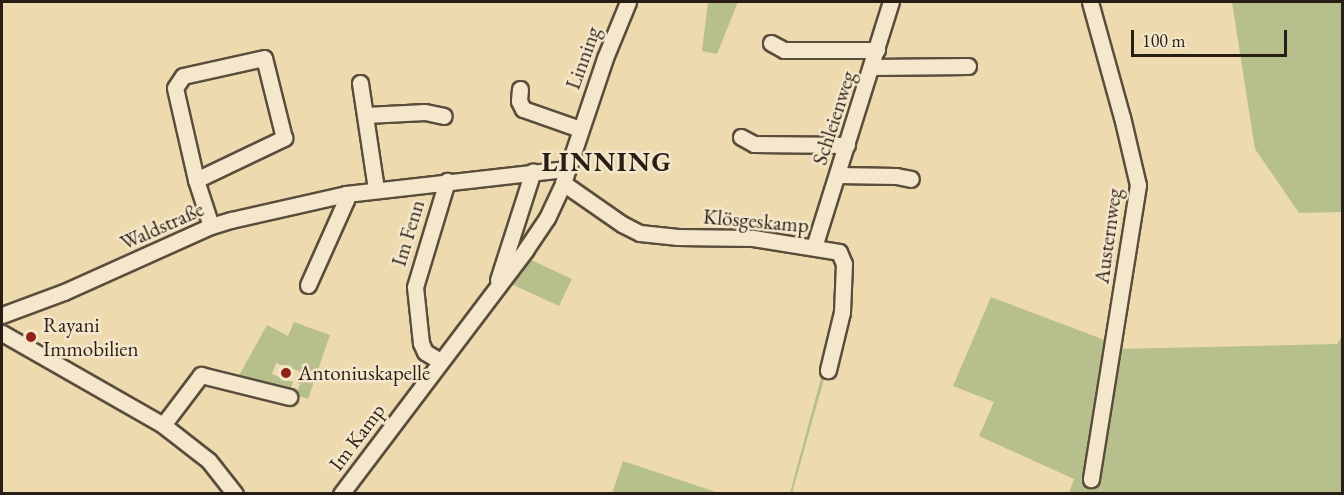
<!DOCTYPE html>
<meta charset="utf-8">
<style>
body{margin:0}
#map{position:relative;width:1344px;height:495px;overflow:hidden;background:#eedaaf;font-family:"EB Garamond",serif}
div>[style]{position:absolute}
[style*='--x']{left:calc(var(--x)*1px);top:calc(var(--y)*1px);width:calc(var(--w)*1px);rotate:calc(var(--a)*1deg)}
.green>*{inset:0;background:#b7c08c}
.roads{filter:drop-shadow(2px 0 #5a4d3c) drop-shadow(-2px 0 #5a4d3c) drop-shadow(0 2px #5a4d3c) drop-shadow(0 -2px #5a4d3c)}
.minor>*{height:15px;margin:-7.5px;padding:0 7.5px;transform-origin:7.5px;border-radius:7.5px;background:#f4e7cb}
.dots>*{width:16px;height:16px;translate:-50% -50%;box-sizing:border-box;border:3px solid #f4e7cb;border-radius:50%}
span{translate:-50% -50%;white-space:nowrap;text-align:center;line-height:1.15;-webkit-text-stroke:5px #f4e7cb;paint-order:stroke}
.street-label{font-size:21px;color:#281e15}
.poi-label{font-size:21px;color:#281e15}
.left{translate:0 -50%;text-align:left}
.district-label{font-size:27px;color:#281e15;font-weight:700;letter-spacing:1.5px}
.frame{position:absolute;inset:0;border:3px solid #281e15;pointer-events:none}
.scale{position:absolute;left:1131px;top:30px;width:156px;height:27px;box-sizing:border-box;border:3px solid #281e15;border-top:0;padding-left:8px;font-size:18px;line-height:21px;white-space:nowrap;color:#281e15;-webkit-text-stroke:4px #f4e7cb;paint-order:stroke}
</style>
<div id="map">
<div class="green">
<i style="clip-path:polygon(708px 2px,738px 2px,717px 54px,702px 51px)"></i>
<i style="clip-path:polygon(1232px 2px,1342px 2px,1342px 212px,1299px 213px,1255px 149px)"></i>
<i style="clip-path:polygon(525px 257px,572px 279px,559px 306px,505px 281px)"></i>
<i style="clip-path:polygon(991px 297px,1110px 342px,1116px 349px,1337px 344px,1342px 336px,1342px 493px,1069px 493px,1074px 479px,979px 436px,994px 402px,953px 386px)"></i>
<i style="clip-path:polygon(294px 322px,330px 335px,308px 399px,296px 395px,300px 384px,296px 382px,302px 376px,299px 371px,276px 363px,272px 374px,293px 382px,289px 393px,237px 379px,267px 325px,288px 336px)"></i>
<i style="clip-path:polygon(821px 378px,824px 379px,792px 493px,790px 493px)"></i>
<i style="clip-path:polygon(623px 461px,719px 493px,612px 493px)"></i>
</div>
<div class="roads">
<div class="minor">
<i style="--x:1090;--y:2;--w:119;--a:74.5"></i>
<i style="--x:1122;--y:117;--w:70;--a:76.8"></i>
<i style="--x:1138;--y:185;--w:298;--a:99.1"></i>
<i style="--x:771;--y:43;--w:15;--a:28"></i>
<i style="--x:784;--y:50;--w:93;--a:0"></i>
<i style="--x:872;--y:67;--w:96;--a:-0.6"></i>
<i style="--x:360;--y:83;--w:107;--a:81.4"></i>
<i style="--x:520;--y:89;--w:12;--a:95"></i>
<i style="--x:519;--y:101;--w:9;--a:63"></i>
<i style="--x:523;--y:109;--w:60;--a:19.3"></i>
<i style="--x:366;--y:115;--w:59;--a:-2.9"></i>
<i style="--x:425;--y:112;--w:19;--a:12"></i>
<i style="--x:741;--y:137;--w:15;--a:28"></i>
<i style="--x:754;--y:144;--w:93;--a:0.6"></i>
<i style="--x:838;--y:175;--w:58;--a:1"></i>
<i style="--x:896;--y:176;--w:15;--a:11"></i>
<i style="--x:196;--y:180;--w:98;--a:-25.5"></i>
<i style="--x:284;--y:138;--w:82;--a:-104"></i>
<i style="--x:264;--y:58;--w:83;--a:167.5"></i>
<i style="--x:183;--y:76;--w:14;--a:124"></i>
<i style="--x:175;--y:88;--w:94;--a:77.1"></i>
<i style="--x:196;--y:180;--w:48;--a:71.9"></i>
<i style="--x:563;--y:183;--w:72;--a:34.8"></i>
<i style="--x:622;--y:224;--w:20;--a:27"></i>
<i style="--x:640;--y:233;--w:38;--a:6"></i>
<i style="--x:678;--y:237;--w:75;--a:0.8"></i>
<i style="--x:753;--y:238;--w:87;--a:9.2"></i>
<i style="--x:839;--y:252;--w:13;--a:67"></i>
<i style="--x:844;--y:264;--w:48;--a:92.4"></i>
<i style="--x:842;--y:312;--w:60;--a:103.6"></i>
<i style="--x:814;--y:247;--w:257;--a:-72.6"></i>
<i style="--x:498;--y:280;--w:114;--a:-72.2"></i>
<i style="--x:308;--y:285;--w:93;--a:-65.9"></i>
<i style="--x:346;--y:200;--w:6;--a:-90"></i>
<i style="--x:2;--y:315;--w:66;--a:-20.4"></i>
<i style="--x:64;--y:292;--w:161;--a:-24.2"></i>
<i style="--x:211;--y:226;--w:21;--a:-17"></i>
<i style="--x:231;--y:220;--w:118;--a:-12.7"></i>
<i style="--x:346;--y:194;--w:222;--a:-6.5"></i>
<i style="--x:2;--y:333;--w:185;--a:29.7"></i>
<i style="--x:163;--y:425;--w:58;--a:38"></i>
<i style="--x:209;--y:461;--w:42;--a:51.8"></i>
<i style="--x:440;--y:361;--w:17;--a:-149"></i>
<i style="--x:425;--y:352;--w:10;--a:-114"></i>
<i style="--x:421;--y:343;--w:56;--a:-96.1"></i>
<i style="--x:415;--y:287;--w:111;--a:-73.2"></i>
<i style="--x:163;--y:425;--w:63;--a:-52.8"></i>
<i style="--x:201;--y:375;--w:91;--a:14"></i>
<i style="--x:341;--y:494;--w:307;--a:-52.9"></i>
<i style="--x:526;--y:249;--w:37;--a:-56"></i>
<i style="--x:547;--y:218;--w:38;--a:-65"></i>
<i style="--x:563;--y:183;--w:132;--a:-71.4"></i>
<i style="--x:605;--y:58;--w:61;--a:-67.7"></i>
</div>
</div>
<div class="dots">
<i style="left:31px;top:337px;background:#8f2418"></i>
<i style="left:286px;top:373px;background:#8f2418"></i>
</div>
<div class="street-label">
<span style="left:583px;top:58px;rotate:-70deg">Linning</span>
<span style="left:834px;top:118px;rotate:-72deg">Schleienweg</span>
<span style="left:756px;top:221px;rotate:5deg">Klösgeskamp</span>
<span style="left:162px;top:226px;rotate:-24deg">Waldstraße</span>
<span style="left:408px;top:233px;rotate:-73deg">Im Fenn</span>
<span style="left:1108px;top:236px;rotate:-82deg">Austernweg</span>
<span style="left:357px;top:437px;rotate:-53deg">Im Kamp</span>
</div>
<div class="poi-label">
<span class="left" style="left:43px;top:337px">Rayani<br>Immobilien</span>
<span class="left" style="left:298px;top:373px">Antoniuskapelle</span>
</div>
<div class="district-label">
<span style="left:607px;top:162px">LINNING</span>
</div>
<div class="frame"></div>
<div class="scale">100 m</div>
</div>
